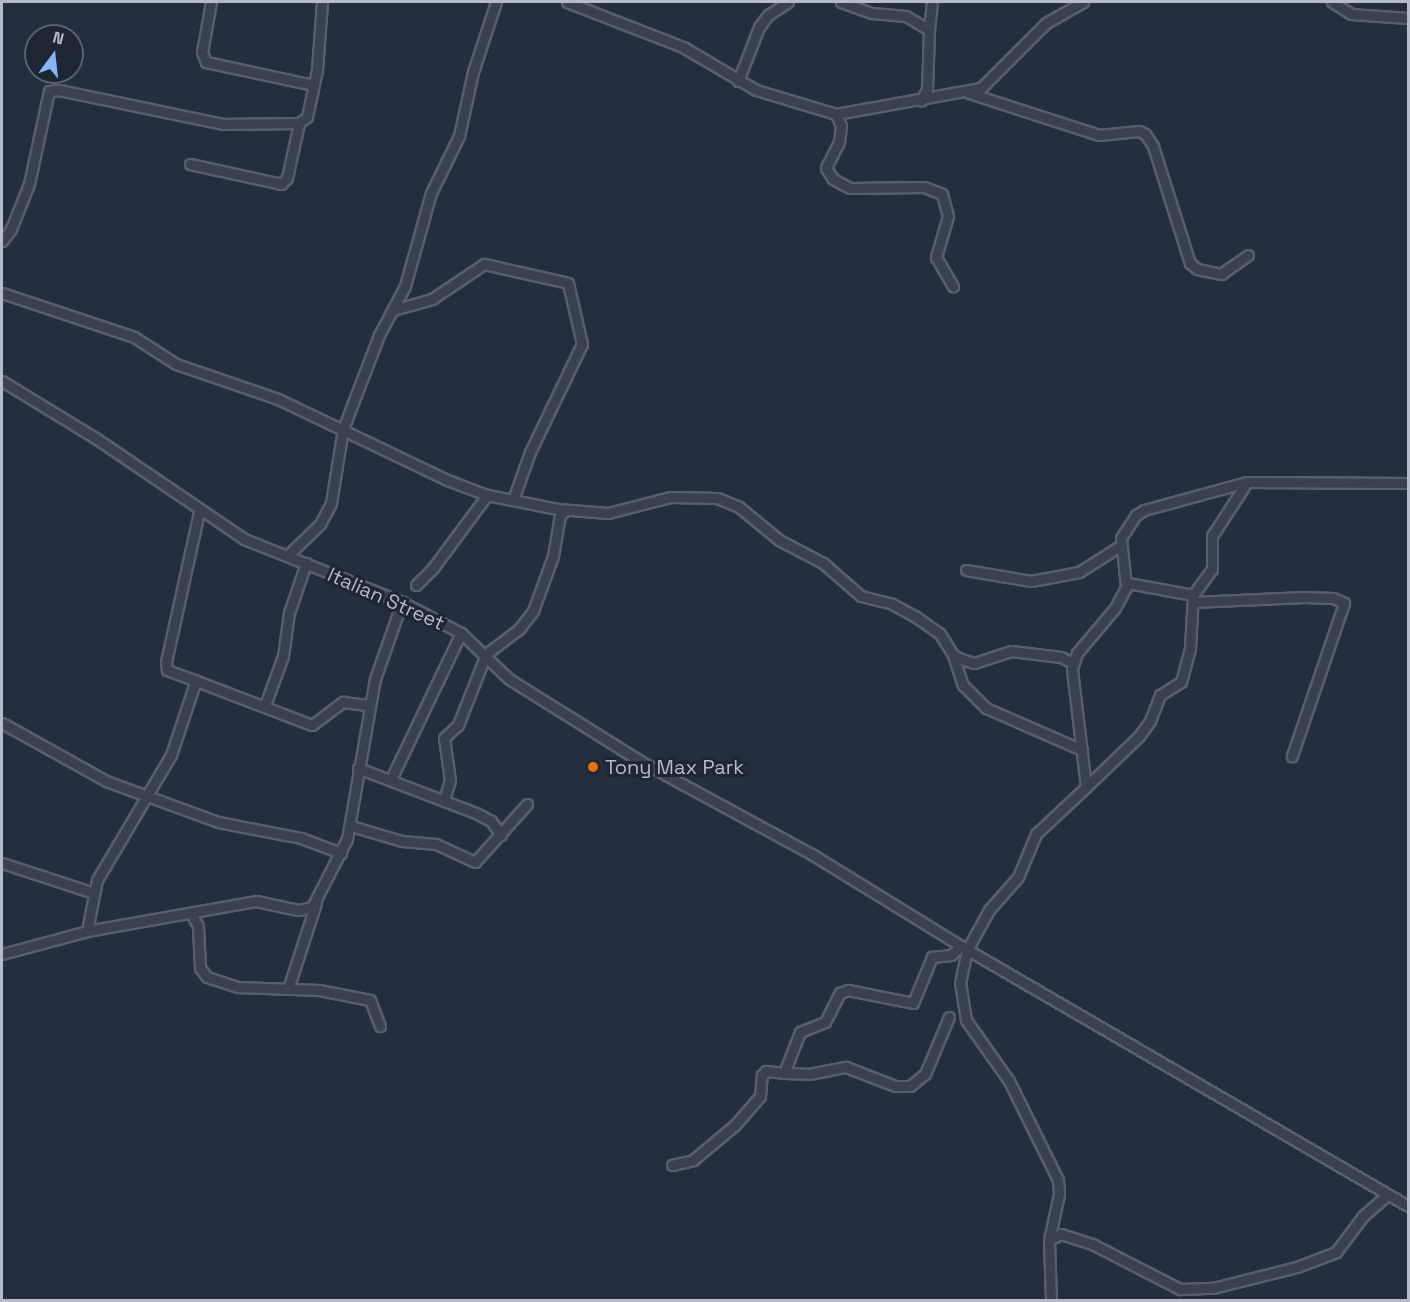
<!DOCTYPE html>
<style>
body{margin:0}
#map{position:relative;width:1410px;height:1302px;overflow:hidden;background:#242f3e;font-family:"Space Grotesk",sans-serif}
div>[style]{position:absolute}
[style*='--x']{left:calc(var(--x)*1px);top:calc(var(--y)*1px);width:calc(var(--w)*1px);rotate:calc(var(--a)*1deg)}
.roads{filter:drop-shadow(2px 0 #565f6c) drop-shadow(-2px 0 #565f6c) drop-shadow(0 2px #565f6c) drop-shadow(0 -2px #565f6c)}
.minor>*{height:9px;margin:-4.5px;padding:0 4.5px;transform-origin:4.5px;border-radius:4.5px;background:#38414e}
.dots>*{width:16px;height:16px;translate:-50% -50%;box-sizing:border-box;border:3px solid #1d2633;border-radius:50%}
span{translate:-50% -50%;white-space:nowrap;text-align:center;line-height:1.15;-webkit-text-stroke:6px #1d2633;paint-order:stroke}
.street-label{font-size:20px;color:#b4bcc9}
.poi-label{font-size:20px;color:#b4bcc9}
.left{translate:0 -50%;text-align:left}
.frame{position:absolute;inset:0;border:3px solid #b4bcc9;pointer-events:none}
.north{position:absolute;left:24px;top:24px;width:60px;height:60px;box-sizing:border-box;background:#1d2633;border:2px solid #59626f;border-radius:50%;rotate:15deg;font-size:16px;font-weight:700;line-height:24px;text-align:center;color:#b4bcc9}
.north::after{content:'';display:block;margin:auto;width:21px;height:27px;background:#8ab4f8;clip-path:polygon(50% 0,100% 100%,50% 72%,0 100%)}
</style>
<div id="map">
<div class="roads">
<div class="minor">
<i style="--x:211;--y:2;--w:51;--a:100.2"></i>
<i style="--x:202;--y:52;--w:11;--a:68"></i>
<i style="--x:206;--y:62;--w:109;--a:12.1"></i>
<i style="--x:567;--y:2;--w:124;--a:21.2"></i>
<i style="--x:683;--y:47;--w:85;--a:30.5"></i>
<i style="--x:756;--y:90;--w:84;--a:16.7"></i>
<i style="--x:836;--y:114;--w:147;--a:-10.2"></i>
<i style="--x:981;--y:88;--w:92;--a:-45"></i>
<i style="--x:1046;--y:23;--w:43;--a:-29.6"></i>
<i style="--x:841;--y:2;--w:33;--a:20"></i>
<i style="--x:872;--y:13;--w:34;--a:5"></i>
<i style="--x:906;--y:16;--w:27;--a:31"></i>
<i style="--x:929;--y:30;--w:59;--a:91.9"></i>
<i style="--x:927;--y:89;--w:13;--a:117"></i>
<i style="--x:1332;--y:2;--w:22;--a:32"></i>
<i style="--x:1351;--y:14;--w:57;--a:4"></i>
<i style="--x:929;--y:30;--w:28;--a:-84"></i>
<i style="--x:738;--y:81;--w:58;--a:-68.7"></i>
<i style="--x:759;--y:27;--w:15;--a:-53"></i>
<i style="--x:768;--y:15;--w:24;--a:-33"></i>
<i style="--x:969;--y:93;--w:137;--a:17.9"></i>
<i style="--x:1099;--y:135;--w:40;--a:-5.7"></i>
<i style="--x:1139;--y:131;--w:7;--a:27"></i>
<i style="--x:1145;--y:134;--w:14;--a:56"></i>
<i style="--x:1153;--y:146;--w:123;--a:72.5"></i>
<i style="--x:1190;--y:263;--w:9;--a:41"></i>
<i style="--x:1197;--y:269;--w:25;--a:12"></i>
<i style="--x:1221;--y:274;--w:33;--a:-35"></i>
<i style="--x:836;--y:114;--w:13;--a:67"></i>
<i style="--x:841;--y:126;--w:16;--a:97"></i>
<i style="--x:839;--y:142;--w:29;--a:117"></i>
<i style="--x:826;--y:168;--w:13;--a:58"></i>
<i style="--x:833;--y:179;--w:19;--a:28"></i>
<i style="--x:850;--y:188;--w:74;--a:-0.8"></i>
<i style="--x:924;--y:187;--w:19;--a:21"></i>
<i style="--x:942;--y:194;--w:23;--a:75"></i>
<i style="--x:948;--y:216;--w:43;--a:106.3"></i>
<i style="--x:936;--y:257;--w:34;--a:60"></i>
<i style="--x:190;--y:164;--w:93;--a:12.4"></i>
<i style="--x:281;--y:184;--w:8;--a:-45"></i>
<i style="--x:287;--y:178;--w:56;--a:-77.7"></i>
<i style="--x:2;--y:241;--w:15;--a:-53"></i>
<i style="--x:11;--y:229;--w:48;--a:-68.2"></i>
<i style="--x:29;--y:184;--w:95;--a:-77.9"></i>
<i style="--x:49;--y:91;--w:10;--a:-6"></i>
<i style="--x:59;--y:90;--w:167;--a:11.7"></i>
<i style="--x:223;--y:124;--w:76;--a:-0.8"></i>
<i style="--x:299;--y:123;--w:10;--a:-37"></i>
<i style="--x:307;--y:117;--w:48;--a:-78"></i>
<i style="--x:317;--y:70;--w:68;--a:-85.8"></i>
<i style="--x:2;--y:293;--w:139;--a:18.4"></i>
<i style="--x:134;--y:337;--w:50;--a:32.7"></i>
<i style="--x:176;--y:364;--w:108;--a:18.9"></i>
<i style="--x:278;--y:399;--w:187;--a:25.6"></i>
<i style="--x:447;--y:480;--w:43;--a:20.6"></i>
<i style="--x:487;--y:495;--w:72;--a:11.2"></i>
<i style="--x:558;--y:509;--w:50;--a:4.6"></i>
<i style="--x:608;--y:513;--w:65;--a:-14.3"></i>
<i style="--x:671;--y:497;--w:46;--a:1.2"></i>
<i style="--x:717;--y:498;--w:24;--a:22"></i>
<i style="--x:739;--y:507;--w:52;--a:39.5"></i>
<i style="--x:779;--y:540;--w:50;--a:27.6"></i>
<i style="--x:823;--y:563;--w:50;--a:41"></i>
<i style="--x:861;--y:596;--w:32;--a:14"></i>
<i style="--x:892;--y:604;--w:27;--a:28"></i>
<i style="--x:916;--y:617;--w:29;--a:35"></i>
<i style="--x:940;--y:634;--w:25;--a:58"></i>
<i style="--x:953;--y:655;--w:9;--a:27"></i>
<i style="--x:961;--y:659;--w:14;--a:17"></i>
<i style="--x:974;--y:663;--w:39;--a:-18"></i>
<i style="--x:1011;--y:651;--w:50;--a:6.8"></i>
<i style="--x:1061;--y:657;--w:13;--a:27"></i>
<i style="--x:393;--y:310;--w:41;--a:-15.8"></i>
<i style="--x:432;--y:299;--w:63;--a:-33.9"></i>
<i style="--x:484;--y:264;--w:86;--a:12.7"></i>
<i style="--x:568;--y:283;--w:63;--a:77.1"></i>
<i style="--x:582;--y:344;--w:120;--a:115.7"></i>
<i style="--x:530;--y:452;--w:51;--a:109.5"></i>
<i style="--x:2;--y:381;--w:111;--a:31.4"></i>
<i style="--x:97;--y:439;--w:178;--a:34.2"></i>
<i style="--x:244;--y:539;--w:170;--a:21.7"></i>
<i style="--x:402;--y:602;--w:67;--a:27.7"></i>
<i style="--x:461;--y:633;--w:66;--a:43.8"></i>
<i style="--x:509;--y:679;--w:155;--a:32"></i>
<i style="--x:640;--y:761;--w:197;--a:28.5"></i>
<i style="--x:813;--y:855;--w:174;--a:31.6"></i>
<i style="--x:961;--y:946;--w:517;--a:30.18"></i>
<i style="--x:287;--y:556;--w:46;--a:-44.1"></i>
<i style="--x:320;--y:524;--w:24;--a:-62"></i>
<i style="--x:331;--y:503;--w:75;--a:-80.8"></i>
<i style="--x:343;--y:429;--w:101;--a:-69"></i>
<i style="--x:379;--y:335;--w:55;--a:-62"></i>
<i style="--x:405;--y:286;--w:97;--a:-74.4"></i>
<i style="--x:431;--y:193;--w:64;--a:-63.8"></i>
<i style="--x:459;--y:136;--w:66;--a:-77.7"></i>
<i style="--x:473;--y:72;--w:74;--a:-71.8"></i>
<i style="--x:966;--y:570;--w:66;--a:9.6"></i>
<i style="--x:1031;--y:581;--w:49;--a:-10.6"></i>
<i style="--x:1079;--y:572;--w:49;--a:-32.4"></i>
<i style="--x:1128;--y:583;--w:66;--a:10.5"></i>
<i style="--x:416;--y:585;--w:24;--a:-45"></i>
<i style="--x:433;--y:568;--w:91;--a:-53.5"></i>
<i style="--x:1193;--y:602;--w:111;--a:-2.6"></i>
<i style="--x:1304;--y:597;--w:29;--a:2"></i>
<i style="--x:1333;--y:598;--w:12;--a:24"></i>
<i style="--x:1344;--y:603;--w:162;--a:108.8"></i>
<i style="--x:953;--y:655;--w:32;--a:72"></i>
<i style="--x:963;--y:685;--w:33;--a:45"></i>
<i style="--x:986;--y:708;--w:105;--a:23.6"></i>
<i style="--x:194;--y:680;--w:126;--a:20.9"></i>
<i style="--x:312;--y:725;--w:39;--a:-37"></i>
<i style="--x:343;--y:702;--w:26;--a:7"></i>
<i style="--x:265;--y:705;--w:52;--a:-69.8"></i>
<i style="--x:283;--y:656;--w:43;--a:-82.1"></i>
<i style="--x:289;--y:613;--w:53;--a:-71.2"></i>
<i style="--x:2;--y:723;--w:119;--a:29.1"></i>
<i style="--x:106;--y:781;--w:119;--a:20.1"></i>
<i style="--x:218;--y:822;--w:85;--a:10.9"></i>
<i style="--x:301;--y:838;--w:43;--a:20.6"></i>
<i style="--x:358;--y:768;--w:126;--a:20.9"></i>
<i style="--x:476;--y:813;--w:17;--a:28"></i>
<i style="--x:491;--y:821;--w:17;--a:54"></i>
<i style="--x:391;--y:779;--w:162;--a:-64.4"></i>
<i style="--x:1086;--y:787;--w:74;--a:-43.9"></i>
<i style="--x:1139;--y:736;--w:19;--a:-54"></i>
<i style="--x:1150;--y:721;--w:28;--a:-69"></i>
<i style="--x:1160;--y:695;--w:25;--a:-32"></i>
<i style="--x:1181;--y:682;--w:35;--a:-75"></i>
<i style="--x:1190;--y:648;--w:53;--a:-86.8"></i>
<i style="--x:1193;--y:595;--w:32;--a:-54"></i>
<i style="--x:1212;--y:569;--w:33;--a:-90"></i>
<i style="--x:1212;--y:536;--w:64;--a:-57.1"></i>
<i style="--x:444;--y:800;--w:21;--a:-73"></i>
<i style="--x:450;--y:780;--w:42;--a:-98.1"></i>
<i style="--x:444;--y:738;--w:19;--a:-43"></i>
<i style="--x:458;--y:725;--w:76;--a:-68.5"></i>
<i style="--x:486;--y:654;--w:41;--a:-37.1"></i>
<i style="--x:519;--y:629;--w:23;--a:-52"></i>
<i style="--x:533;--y:611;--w:59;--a:-70"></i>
<i style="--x:553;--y:556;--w:42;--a:-80.3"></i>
<i style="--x:560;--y:515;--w:8;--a:-40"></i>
<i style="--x:351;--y:826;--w:53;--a:16.4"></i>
<i style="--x:402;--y:841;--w:34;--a:5"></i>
<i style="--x:436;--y:844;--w:43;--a:24.8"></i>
<i style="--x:475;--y:862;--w:78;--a:-48.1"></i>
<i style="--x:2;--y:863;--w:97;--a:18.1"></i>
<i style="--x:191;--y:913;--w:15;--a:62"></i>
<i style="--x:198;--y:926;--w:42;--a:87.3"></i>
<i style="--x:200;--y:968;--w:11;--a:52"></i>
<i style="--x:207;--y:977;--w:33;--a:18"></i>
<i style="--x:238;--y:987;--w:81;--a:2.1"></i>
<i style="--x:319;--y:990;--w:52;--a:11.1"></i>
<i style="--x:370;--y:1000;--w:28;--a:69"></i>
<i style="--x:87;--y:931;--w:52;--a:-78.9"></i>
<i style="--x:97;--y:880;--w:145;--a:-59.4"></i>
<i style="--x:171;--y:755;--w:73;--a:-71.6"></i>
<i style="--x:194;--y:686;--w:6;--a:-90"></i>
<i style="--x:194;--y:680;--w:29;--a:-160"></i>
<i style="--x:167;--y:670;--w:8;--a:-97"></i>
<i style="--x:166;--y:662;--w:154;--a:-77.6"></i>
<i style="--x:2;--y:954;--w:88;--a:-15.1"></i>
<i style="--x:87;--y:931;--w:172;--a:-10.1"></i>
<i style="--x:256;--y:901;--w:43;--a:12.1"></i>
<i style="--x:298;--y:910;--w:14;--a:-12"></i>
<i style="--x:312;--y:907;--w:76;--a:-62.8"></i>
<i style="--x:347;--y:839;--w:162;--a:-80.1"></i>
<i style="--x:375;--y:679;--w:82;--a:-70.7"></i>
<i style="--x:288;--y:989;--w:90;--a:-72"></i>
<i style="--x:784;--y:1073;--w:25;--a:2"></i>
<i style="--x:809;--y:1074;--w:38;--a:-11"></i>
<i style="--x:846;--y:1067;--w:53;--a:21.2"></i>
<i style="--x:895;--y:1086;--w:15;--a:0"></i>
<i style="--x:910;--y:1086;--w:19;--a:-39"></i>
<i style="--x:925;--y:1074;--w:62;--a:-67.2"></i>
<i style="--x:672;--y:1165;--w:22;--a:-13"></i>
<i style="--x:693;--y:1160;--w:55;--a:-39.8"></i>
<i style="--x:735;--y:1125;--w:38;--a:-49"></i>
<i style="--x:760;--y:1096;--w:21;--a:-85"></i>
<i style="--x:762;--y:1075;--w:6;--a:-45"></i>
<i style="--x:766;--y:1071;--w:18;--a:6"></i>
<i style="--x:784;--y:1073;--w:44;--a:-68.7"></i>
<i style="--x:800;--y:1032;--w:27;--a:-22"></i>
<i style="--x:825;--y:1022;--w:33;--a:-63"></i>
<i style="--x:840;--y:993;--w:9;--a:-21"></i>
<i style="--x:848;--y:990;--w:66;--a:11.3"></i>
<i style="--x:913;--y:1003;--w:50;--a:-67.6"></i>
<i style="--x:932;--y:957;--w:19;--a:-6"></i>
<i style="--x:951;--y:955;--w:13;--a:-42"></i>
<i style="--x:1049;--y:1240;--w:13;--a:-27"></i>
<i style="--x:1061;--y:1234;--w:35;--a:18"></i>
<i style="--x:1094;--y:1245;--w:97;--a:27.1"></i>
<i style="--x:1180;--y:1289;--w:33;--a:-2"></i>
<i style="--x:1213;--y:1288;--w:87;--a:-14"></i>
<i style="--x:1297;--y:1267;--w:42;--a:-21"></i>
<i style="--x:1336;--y:1252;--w:45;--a:-53.1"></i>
<i style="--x:1363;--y:1216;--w:32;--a:-41"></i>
<i style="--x:1051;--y:1300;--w:60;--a:-91.9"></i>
<i style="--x:1049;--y:1240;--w:47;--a:-77.7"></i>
<i style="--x:1059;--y:1194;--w:14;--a:-94"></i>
<i style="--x:1058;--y:1180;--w:110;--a:-116.3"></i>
<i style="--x:1009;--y:1081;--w:75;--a:-125.2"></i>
<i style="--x:966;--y:1020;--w:37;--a:-99"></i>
<i style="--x:960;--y:983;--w:34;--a:-78"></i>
<i style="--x:967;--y:950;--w:46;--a:-61.2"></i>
<i style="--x:989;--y:910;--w:44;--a:-48.7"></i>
<i style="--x:1018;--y:877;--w:47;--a:-67.3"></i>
<i style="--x:1036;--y:834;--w:69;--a:-43.2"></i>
<i style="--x:1086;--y:787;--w:119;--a:-96.8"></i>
<i style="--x:1072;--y:669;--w:17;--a:-73"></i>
<i style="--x:1077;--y:653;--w:59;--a:-49.8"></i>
<i style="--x:1115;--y:608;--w:24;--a:-62"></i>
<i style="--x:1126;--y:587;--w:49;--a:-95.8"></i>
<i style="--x:1121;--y:538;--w:27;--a:-57"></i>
<i style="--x:1136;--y:515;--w:9;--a:-32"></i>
<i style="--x:1144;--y:510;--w:107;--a:-15.2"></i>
<i style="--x:1247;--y:482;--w:161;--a:0.4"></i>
</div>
</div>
<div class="dots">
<i style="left:593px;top:767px;background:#e8710a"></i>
</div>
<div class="street-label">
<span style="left:386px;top:599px;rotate:24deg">Italian Street</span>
</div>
<div class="poi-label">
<span class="left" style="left:605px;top:767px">Tony Max Park</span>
</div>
<div class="frame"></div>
<div class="north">N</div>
</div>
